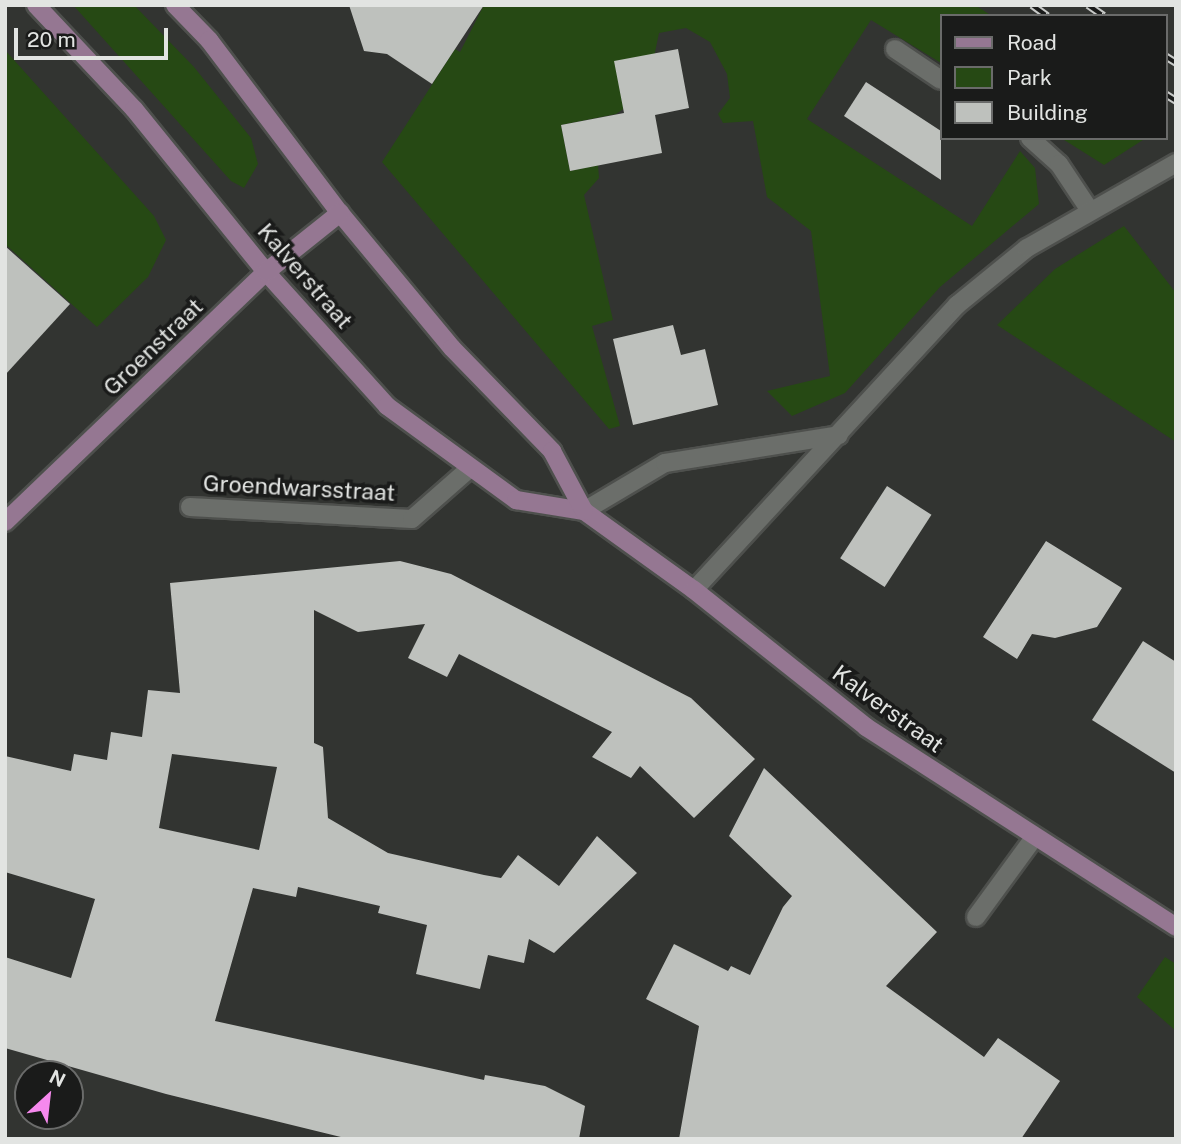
<!DOCTYPE html>
<style>
body{margin:0}
#map{position:relative;width:1181px;height:1144px;overflow:hidden;background:#323431;font-family:"Public Sans",sans-serif}
div>[style]{position:absolute}
[style*='--x']{left:calc(var(--x)*1px);top:calc(var(--y)*1px);width:calc(var(--w)*1px);rotate:calc(var(--a)*1deg)}
.green>*{inset:0;background:#264914}
.building>*{inset:0;background:#bec1bd;transform-origin:0 0}
.roads{filter:drop-shadow(2px 0 #4e504d) drop-shadow(-2px 0 #4e504d) drop-shadow(0 2px #4e504d) drop-shadow(0 -2px #4e504d)}
.lane>*{height:18px;margin:-9px;padding:0 9px;transform-origin:9px;border-radius:9px;background:#6b6e6a}
.street>*{height:18px;margin:-9px;padding:0 9px;transform-origin:9px;border-radius:9px;background:#6b6e6a}
.secondary>*{height:18px;margin:-9px;padding:0 9px;transform-origin:9px;border-radius:9px;background:#957792}
.rail>*{height:8px;margin-top:-4px;transform-origin:0;background:repeating-linear-gradient(90deg,#1a1b1a 0 16px,#c8cac8 0 32px);box-sizing:border-box;border-block:2px solid #c8cac8}
span{translate:-50% -50%;white-space:nowrap;text-align:center;line-height:1.15;-webkit-text-stroke:7px #1a1b1a;paint-order:stroke}
.street-label{font-size:23px;color:#e2e4e2}
.frame{position:absolute;inset:0;border:7px solid #e2e4e2;pointer-events:none}
.legend{position:absolute;left:940px;top:14px;width:228px;height:126px;box-sizing:border-box;background:#1a1b1a;border:2px solid #6a6b6a;margin:0;padding:9px 12px;list-style:none;font-size:21px;color:#e2e4e2}
.legend li{display:flex;align-items:center;gap:14px;height:35px}
.legend b{width:35px;border:2px solid #6a6b6a}
.north{position:absolute;left:14px;top:1060px;width:70px;height:70px;box-sizing:border-box;background:#1a1b1a;border:2px solid #6a6b6a;border-radius:50%;rotate:27deg;font-size:19px;font-weight:700;line-height:28px;text-align:center;color:#e2e4e2}
.north::after{content:'';display:block;margin:auto;width:24px;height:32px;background:#f689ee;clip-path:polygon(50% 0,100% 100%,50% 72%,0 100%)}
.scale{position:absolute;left:14px;top:28px;width:154px;height:32px;box-sizing:border-box;border:4px solid #e2e4e2;border-top:0;padding-left:9px;font-size:21px;line-height:24px;white-space:nowrap;color:#e2e4e2;-webkit-text-stroke:5px #1a1b1a;paint-order:stroke}
</style>
<div id="map">
<div class="green">
<i style="clip-path:polygon(73px 5px,134px 5px,194px 67px,251px 138px,258px 164px,244px 188px,231px 181px)"></i>
<i style="clip-path:polygon(484px 5px,975px 5px,992px 16px,941px 16px,941px 63px,871px 20px,807px 119px,972px 226px,1020px 151px,1035px 168px,1039px 204px,940px 287px,845px 393px,792px 416px,767px 391px,830px 376px,811px 231px,767px 197px,753px 121px,723px 123px,718px 114px,730px 98px,727px 74px,710px 42px,686px 28px,659px 33px,649px 81px,632px 103px,616px 114px,561px 125px,570px 171px,598px 165px,599px 178px,584px 195px,613px 320px,592px 326px,620px 426px,609px 429px,382px 162px,455px 49px,460px 52px)"></i>
<i style="clip-path:polygon(5px 50px,154px 216px,166px 240px,148px 277px,97px 327px,5px 244px)"></i>
<i style="clip-path:polygon(1061px 138px,1146px 138px,1104px 165px)"></i>
<i style="clip-path:polygon(1124px 226px,1176px 293px,1176px 442px,997px 325px,1055px 269px)"></i>
<i style="clip-path:polygon(1165px 957px,1176px 964px,1176px 1031px,1137px 997px)"></i>
</div>
<div class="building">
<i style="clip-path:polygon(349px 5px,484px 5px,432px 84px,387px 54px,364px 51px)"></i>
<i style="clip-path:polygon(678px 49px,689px 108px,655px 115px,662px 153px,570px 171px,561px 125px,624px 113px,614px 61px)"></i>
<i style="clip-path:polygon(866px 82px,941px 131px,941px 180px,844px 116px)"></i>
<i style="clip-path:polygon(5px 246px,70px 304px,5px 375px)"></i>
<i style="clip-path:polygon(673px 325px,681px 355px,705px 349px,718px 405px,633px 425px,613px 339px)"></i>
<i style="left:887px;top:486px;width:53px;height:86px;rotate:33deg"></i>
<i style="clip-path:polygon(1046px 541px,1122px 588px,1097px 627px,1055px 638px,1032px 634px,1017px 659px,983px 637px)"></i>
<i style="clip-path:polygon(evenodd,400px 561px,451px 574px,691px 698px,755px 759px,694px 818px,640px 766px,631px 778px,592px 757px,612px 732px,459px 654px,447px 677px,408px 658px,425px 624px,358px 632px,314px 610px,314px 743px,323px 747px,328px 818px,388px 853px,484px 875px,501px 878px,518px 855px,559px 886px,597px 836px,637px 873px,554px 953px,529px 939px,524px 963px,488px 955px,480px 989px,416px 974px,427px 925px,378px 913px,380px 906px,298px 887px,296px 897px,253px 888px,215px 1021px,484px 1080px,485px 1075px,545px 1086px,585px 1106px,579px 1139px,349px 1139px,166px 1094px,5px 1048px,5px 957px,71px 978px,95px 899px,5px 872px,5px 756px,71px 771px,74px 754px,107px 760px,111px 732px,142px 737px,148px 690px,180px 693px,170px 583px,400px 561px,172px 754px,277px 767px,259px 850px,159px 828px,172px 754px)"></i>
<i style="clip-path:polygon(1143px 641px,1176px 662px,1176px 773px,1092px 720px)"></i>
<i style="clip-path:polygon(764px 768px,937px 932px,886px 986px,984px 1057px,998px 1038px,1060px 1081px,1021px 1139px,679px 1139px,699px 1026px,646px 999px,674px 944px,728px 971px,731px 966px,750px 975px,783px 907px,792px 896px,729px 836px)"></i>
</div>
<div class="roads">
<div class="lane">
<i style="--x:895;--y:49;--w:55;--a:34"></i>
<i style="--x:1030;--y:138;--w:39;--a:42"></i>
<i style="--x:1059;--y:164;--w:54;--a:56.3"></i>
<i style="--x:976;--y:917;--w:97;--a:-53.8"></i>
</div>
<div class="street">
<i style="--x:190;--y:507;--w:222;--a:3.1"></i>
<i style="--x:412;--y:519;--w:77;--a:-41.3"></i>
<i style="--x:584;--y:511;--w:94;--a:-30.7"></i>
<i style="--x:665;--y:463;--w:176;--a:-9.1"></i>
<i style="--x:694;--y:590;--w:388;--a:-47.3"></i>
<i style="--x:957;--y:305;--w:90;--a:-39.2"></i>
<i style="--x:1027;--y:248;--w:172;--a:-29.7"></i>
</div>
<div class="secondary">
<i style="--x:36;--y:5;--w:143;--a:46.7"></i>
<i style="--x:134;--y:109;--w:210;--a:51"></i>
<i style="--x:266;--y:272;--w:181;--a:47.9"></i>
<i style="--x:387;--y:406;--w:160;--a:36.1"></i>
<i style="--x:516;--y:500;--w:69;--a:9.2"></i>
<i style="--x:584;--y:511;--w:135;--a:35.7"></i>
<i style="--x:694;--y:590;--w:220;--a:38.5"></i>
<i style="--x:866;--y:727;--w:369;--a:32.8"></i>
<i style="--x:175;--y:5;--w:49;--a:45.8"></i>
<i style="--x:209;--y:40;--w:217;--a:52.9"></i>
<i style="--x:340;--y:213;--w:175;--a:50.3"></i>
<i style="--x:452;--y:348;--w:144;--a:45.8"></i>
<i style="--x:552;--y:451;--w:68;--a:61.9"></i>
<i style="--x:5;--y:522;--w:361;--a:-43.8"></i>
<i style="--x:266;--y:272;--w:95;--a:-38.6"></i>
</div>
</div>
<div class="rail">
<i style="--x:1032;--y:5;--w:19;--a:36"></i>
<i style="--x:1088;--y:5;--w:19;--a:35"></i>
<i style="--x:1165;--y:56;--w:13;--a:32"></i>
<i style="--x:1165;--y:94;--w:13;--a:32"></i>
</div>
<div class="street-label">
<span style="left:305px;top:276px;rotate:49deg">Kalverstraat</span>
<span style="left:153px;top:347px;rotate:-44deg">Groenstraat</span>
<span style="left:299px;top:488px;rotate:3deg">Groendwarsstraat</span>
<span style="left:888px;top:709px;rotate:36deg">Kalverstraat</span>
</div>
<div class="frame"></div>
<ul class="legend">
<li><b style="height:9px;background:#957792"></b>Road</li>
<li><b style="height:19px;background:#264914"></b>Park</li>
<li><b style="height:19px;background:#bec1bd"></b>Building</li>
</ul>
<div class="north">N</div>
<div class="scale">20 m</div>
</div>
